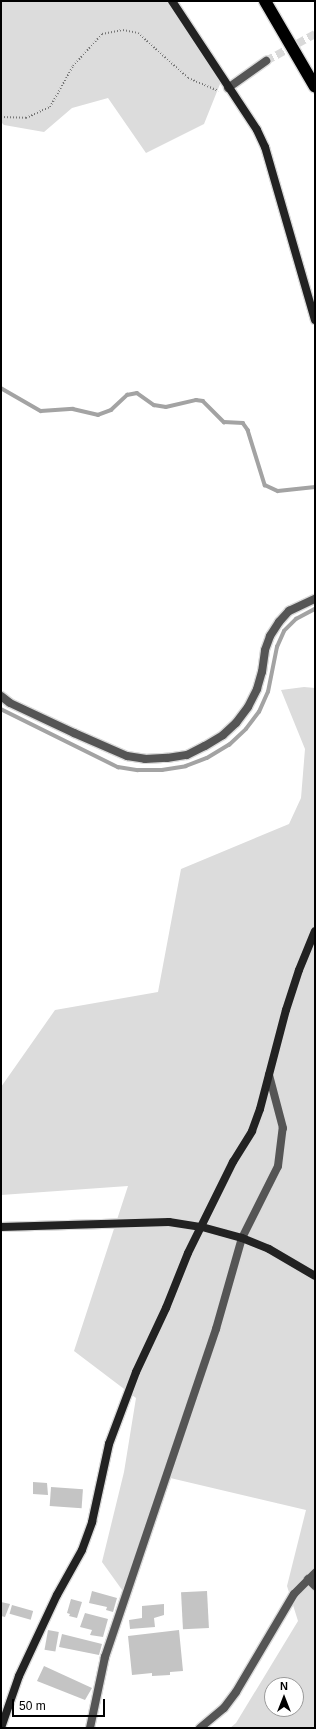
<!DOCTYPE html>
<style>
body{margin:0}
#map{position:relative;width:316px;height:1729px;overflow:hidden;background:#fff;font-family:Arial,sans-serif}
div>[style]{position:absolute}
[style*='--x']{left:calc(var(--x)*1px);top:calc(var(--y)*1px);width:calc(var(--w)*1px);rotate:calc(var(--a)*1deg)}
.green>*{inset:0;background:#dcdcdc}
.stream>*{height:3.5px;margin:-1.75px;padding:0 1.75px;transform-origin:1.75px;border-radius:1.75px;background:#a3a3a3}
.building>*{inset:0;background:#c4c4c4;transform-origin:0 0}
.street-tunnel>*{height:8px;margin-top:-4px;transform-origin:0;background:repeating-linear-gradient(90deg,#d9d9d9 0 8px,transparent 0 12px)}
.path>*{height:2px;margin-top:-1px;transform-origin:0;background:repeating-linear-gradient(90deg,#777 0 1px,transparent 0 3px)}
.roads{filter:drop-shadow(1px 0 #dbdbdb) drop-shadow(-1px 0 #dbdbdb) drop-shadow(0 1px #dbdbdb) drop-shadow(0 -1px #dbdbdb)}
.street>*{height:8px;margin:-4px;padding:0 4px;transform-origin:4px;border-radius:4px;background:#555}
.secondary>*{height:8px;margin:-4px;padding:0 4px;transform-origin:4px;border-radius:4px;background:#222}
.highway>*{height:12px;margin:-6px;padding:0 6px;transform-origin:6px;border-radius:6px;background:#000}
span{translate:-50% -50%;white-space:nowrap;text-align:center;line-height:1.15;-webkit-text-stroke:3px #fff;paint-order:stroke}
.frame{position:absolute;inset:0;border:2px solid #000;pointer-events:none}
.north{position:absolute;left:264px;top:1677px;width:40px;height:40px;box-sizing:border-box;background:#fff;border:1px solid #999;border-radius:50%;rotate:0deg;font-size:11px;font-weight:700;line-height:16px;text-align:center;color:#000}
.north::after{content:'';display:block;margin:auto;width:14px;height:18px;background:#000;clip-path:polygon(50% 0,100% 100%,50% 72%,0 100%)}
.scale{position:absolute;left:12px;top:1699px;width:93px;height:18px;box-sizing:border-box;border:2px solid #000;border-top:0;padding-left:5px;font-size:12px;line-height:14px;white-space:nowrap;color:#000;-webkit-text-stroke:3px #fff;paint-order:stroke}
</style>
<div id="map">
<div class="green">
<i style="clip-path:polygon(1px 1px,171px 1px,222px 79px,204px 124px,146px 153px,108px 98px,72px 108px,44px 132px,4px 125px,1px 122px)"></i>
<i style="clip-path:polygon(evenodd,304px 687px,315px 688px,315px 1728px,230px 1728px,236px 1723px,298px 1621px,287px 1586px,306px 1510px,166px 1477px,125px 1594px,102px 1562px,124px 1472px,136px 1398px,74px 1351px,128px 1186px,1px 1195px,1px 1087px,55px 1010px,158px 992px,181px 869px,289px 824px,301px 798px,305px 749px,281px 690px,304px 687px,272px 1685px,296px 1685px,296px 1709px,272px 1709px,272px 1685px)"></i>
</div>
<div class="stream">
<i style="--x:1;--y:388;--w:46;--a:29.9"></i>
<i style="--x:41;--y:411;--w:32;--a:-4"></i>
<i style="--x:73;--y:409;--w:26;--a:13"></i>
<i style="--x:98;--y:415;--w:14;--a:-21"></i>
<i style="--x:111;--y:410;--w:22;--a:-43"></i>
<i style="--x:127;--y:395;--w:10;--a:-11"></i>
<i style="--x:137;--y:393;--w:21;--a:35"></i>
<i style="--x:154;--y:405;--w:12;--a:9"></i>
<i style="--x:166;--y:407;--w:31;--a:-13"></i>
<i style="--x:196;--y:400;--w:7;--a:8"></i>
<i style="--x:203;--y:401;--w:30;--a:45"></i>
<i style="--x:224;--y:422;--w:19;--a:3"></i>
<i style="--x:243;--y:423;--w:9;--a:54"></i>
<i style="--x:248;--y:430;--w:58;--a:72.8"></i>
<i style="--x:265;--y:485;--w:14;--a:25"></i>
<i style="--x:278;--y:491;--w:37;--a:-6"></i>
<i style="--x:1;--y:709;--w:131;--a:26.4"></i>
<i style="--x:118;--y:767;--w:20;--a:9"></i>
<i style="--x:138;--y:770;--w:24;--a:0"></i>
<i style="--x:162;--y:770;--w:24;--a:-9"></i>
<i style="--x:186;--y:766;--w:22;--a:-21"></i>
<i style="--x:207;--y:758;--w:26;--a:-31"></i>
<i style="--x:229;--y:745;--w:23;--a:-43"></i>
<i style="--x:246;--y:729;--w:21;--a:-53"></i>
<i style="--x:259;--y:712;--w:22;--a:-66"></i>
<i style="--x:268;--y:692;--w:46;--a:-78.7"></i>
<i style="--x:277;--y:647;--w:17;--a:-66"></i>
<i style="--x:284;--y:631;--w:17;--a:-45"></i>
<i style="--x:296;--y:619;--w:21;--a:-28"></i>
</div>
<div class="building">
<i style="clip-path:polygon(33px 1482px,47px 1483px,48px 1495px,33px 1494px)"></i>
<i style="left:51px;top:1487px;width:32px;height:19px;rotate:4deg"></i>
<i style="clip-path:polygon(92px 1591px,117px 1598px,113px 1612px,106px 1610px,107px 1607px,89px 1603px)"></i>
<i style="left:207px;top:1591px;width:37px;height:26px;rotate:87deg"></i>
<i style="clip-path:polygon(71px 1599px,82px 1602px,77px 1618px,69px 1616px,70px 1614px,67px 1613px)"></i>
<i style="clip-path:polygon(1px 1602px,10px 1604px,5px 1617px,1px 1616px)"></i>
<i style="clip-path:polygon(164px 1604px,164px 1615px,154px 1618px,155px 1627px,130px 1629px,129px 1620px,142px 1618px,142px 1606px)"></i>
<i style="left:12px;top:1605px;width:22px;height:9px;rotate:16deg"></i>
<i style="clip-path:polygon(85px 1613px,108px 1619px,103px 1637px,90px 1635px,92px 1630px,80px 1627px)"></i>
<i style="left:48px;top:1630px;width:11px;height:20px;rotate:10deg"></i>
<i style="clip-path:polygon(179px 1630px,183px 1671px,170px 1672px,170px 1675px,152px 1676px,152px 1673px,132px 1675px,128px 1636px)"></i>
<i style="clip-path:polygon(62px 1634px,102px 1644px,99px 1655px,59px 1647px)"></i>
<i style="clip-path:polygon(44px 1666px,92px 1688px,85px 1700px,37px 1681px)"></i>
</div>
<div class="street-tunnel">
<i style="--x:266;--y:61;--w:56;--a:-28.9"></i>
</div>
<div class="path">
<i style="--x:1;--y:117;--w:25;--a:2"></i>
<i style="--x:26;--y:118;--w:26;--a:-25"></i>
<i style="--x:50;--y:107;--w:47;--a:-60.7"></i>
<i style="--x:73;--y:66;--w:43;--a:-47.8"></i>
<i style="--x:102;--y:34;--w:21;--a:-11"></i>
<i style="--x:123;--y:30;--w:15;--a:11"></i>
<i style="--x:138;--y:33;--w:67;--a:42"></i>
<i style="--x:188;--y:78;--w:33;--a:23"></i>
</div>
<div class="roads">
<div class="street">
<i style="--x:228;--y:88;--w:47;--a:-35.4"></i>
<i style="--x:1;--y:696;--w:11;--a:38"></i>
<i style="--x:10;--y:703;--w:71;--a:25.1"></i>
<i style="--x:74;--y:733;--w:58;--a:23.5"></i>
<i style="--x:127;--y:756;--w:18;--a:9"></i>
<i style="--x:145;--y:759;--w:22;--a:-3"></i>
<i style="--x:167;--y:758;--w:20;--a:-9"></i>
<i style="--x:187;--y:755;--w:20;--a:-27"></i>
<i style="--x:205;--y:746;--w:21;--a:-31"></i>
<i style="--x:223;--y:735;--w:18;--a:-43"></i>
<i style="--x:236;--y:723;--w:20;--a:-53"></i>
<i style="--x:248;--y:707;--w:20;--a:-63"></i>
<i style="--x:257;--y:689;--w:18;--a:-74"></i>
<i style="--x:262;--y:672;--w:22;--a:-82"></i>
<i style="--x:265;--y:650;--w:15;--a:-70"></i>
<i style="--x:270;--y:636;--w:17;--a:-57"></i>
<i style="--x:279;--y:622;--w:15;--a:-48"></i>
<i style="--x:289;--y:611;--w:29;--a:-25"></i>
<i style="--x:308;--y:1579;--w:10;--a:45"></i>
<i style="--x:90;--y:1728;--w:73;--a:-78.1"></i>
<i style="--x:105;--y:1657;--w:346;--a:-71.3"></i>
<i style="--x:216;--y:1329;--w:95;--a:-74.1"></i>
<i style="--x:242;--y:1238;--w:80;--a:-63.4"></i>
<i style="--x:278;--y:1166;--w:38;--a:-83"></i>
<i style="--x:283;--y:1128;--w:55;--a:-104.8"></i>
<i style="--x:200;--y:1728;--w:31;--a:-40"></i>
<i style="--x:224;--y:1708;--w:20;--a:-53"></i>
<i style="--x:236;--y:1692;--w:114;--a:-59.4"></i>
<i style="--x:294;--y:1594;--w:30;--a:-45"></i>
</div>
<div class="secondary">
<i style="--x:172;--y:1;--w:154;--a:56.6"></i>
<i style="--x:257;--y:130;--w:19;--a:65"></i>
<i style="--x:265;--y:147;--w:180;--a:73.9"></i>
<i style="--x:1;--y:1227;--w:168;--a:-1.7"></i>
<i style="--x:169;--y:1222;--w:33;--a:9"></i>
<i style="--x:202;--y:1227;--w:41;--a:15.4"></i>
<i style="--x:242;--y:1238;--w:29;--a:22"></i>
<i style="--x:269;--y:1249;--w:53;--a:30.4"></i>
<i style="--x:1;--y:1728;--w:55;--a:-70.9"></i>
<i style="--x:19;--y:1676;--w:89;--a:-64.9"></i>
<i style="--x:57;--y:1595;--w:51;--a:-60.9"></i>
<i style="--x:82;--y:1550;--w:30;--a:-70"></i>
<i style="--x:92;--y:1522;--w:80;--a:-77.7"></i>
<i style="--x:109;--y:1444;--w:77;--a:-69.4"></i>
<i style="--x:136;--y:1372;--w:71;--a:-64.9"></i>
<i style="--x:166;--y:1308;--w:59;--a:-68.2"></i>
<i style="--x:188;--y:1253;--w:102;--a:-63.7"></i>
<i style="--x:233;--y:1162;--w:36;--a:-58"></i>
<i style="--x:252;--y:1131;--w:23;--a:-70"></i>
<i style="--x:260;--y:1109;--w:102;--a:-75.3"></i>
<i style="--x:286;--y:1010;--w:42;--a:-72"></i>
<i style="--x:299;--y:970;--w:42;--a:-67.7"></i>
</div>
<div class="highway">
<i style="--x:265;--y:1;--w:99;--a:59.8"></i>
</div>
</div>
<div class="frame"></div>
<div class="north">N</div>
<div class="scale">50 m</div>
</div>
